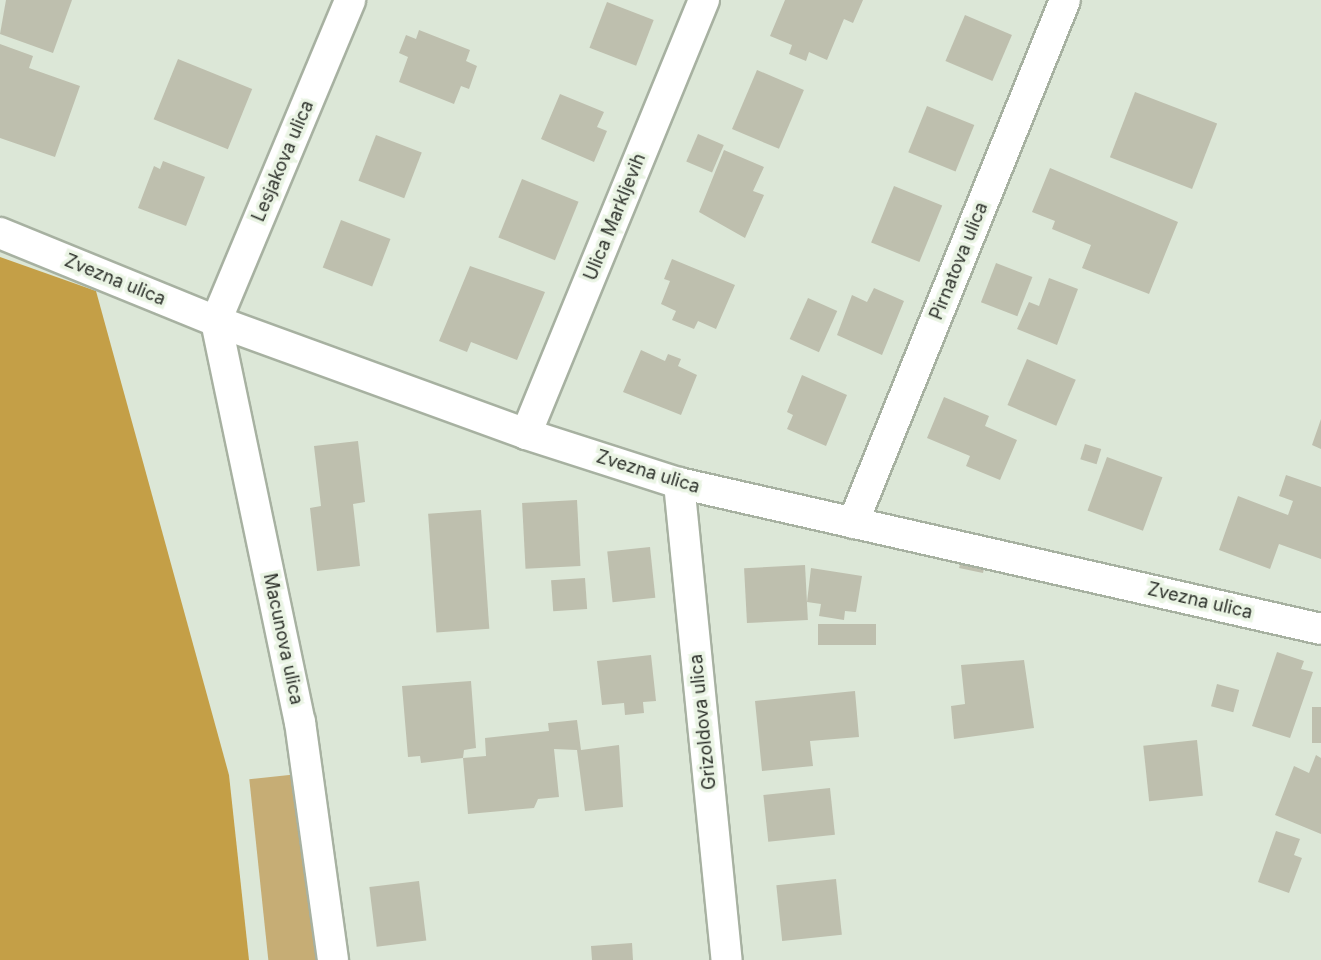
<!DOCTYPE html>
<style>
body{margin:0}
#map{position:relative;width:1321px;height:960px;overflow:hidden;background:#dce7d7;font-family:Inter,sans-serif}
div>[style]{position:absolute}
[style*='--x']{left:calc(var(--x)*1px);top:calc(var(--y)*1px);width:calc(var(--w)*1px);rotate:calc(var(--a)*1deg)}
.green>*{inset:0;background:#c6ad75;transform-origin:0 0}
.forest>*{inset:0;background:#c49f47}
.building>*{inset:0;background:#bebfae;transform-origin:0 0}
.roads{filter:drop-shadow(2px 0 #a7b1a1) drop-shadow(-2px 0 #a7b1a1) drop-shadow(0 2px #a7b1a1) drop-shadow(0 -2px #a7b1a1)}
.minor>*{height:30px;margin:-15px;padding:0 15px;transform-origin:15px;border-radius:15px;background:#fff}
span{translate:-50% -50%;white-space:nowrap;text-align:center;line-height:1.15;-webkit-text-stroke:7px #eaf4e4;paint-order:stroke}
.street-label{font-size:18px;color:#2d312b}
</style>
<div id="map">
<div class="green">
<i style="left:308px;top:773px;width:188px;height:59px;rotate:84deg"></i>
</div>
<div class="forest">
<i style="clip-path:polygon(0 257px,96px 291px,229px 775px,249px 960px,0 960px)"></i>
</div>
<div class="building">
<i style="clip-path:polygon(6px 0,72px 0,53px 53px,0 34px)"></i>
<i style="clip-path:polygon(785px 0,863px 0,853px 23px,844px 19px,827px 60px,809px 52px,806px 61px,789px 54px,792px 45px,770px 36px)"></i>
<i style="left:607px;top:2px;width:50px;height:49px;rotate:21deg"></i>
<i style="left:965px;top:15px;width:51px;height:50px;rotate:23deg"></i>
<i style="clip-path:polygon(419px 30px,470px 50px,466px 61px,477px 66px,469px 89px,461px 86px,454px 104px,399px 82px,408px 57px,399px 53px,406px 35px,416px 39px)"></i>
<i style="clip-path:polygon(0 44px,33px 56px,29px 68px,80px 86px,55px 157px,0 138px)"></i>
<i style="left:178px;top:59px;width:80px;height:65px;rotate:22deg"></i>
<i style="left:757px;top:70px;width:51px;height:64px;rotate:23deg"></i>
<i style="left:1135px;top:92px;width:88px;height:70px;rotate:21deg"></i>
<i style="clip-path:polygon(560px 94px,604px 112px,597px 127px,607px 131px,594px 162px,541px 139px)"></i>
<i style="left:927px;top:106px;width:51px;height:50px;rotate:22deg"></i>
<i style="left:698px;top:134px;width:28px;height:30px;rotate:23deg"></i>
<i style="left:376px;top:135px;width:49px;height:49px;rotate:21deg"></i>
<i style="clip-path:polygon(724px 150px,764px 167px,753px 191px,764px 195px,745px 238px,699px 212px)"></i>
<i style="clip-path:polygon(163px 161px,205px 177px,186px 226px,138px 208px,154px 166px,160px 169px)"></i>
<i style="clip-path:polygon(1050px 168px,1178px 222px,1149px 294px,1082px 268px,1091px 245px,1052px 229px,1055px 221px,1032px 212px)"></i>
<i style="left:522px;top:179px;width:61px;height:63px;rotate:22deg"></i>
<i style="left:894px;top:186px;width:52px;height:61px;rotate:22deg"></i>
<i style="left:341px;top:220px;width:53px;height:51px;rotate:21deg"></i>
<i style="clip-path:polygon(672px 259px,735px 285px,716px 329px,698px 321px,694px 329px,672px 320px,676px 311px,661px 304px,670px 281px,664px 279px)"></i>
<i style="left:996px;top:263px;width:39px;height:42px;rotate:21deg"></i>
<i style="clip-path:polygon(470px 266px,545px 292px,517px 360px,471px 342px,467px 352px,439px 341px)"></i>
<i style="clip-path:polygon(1049px 278px,1078px 289px,1057px 345px,1017px 329px,1029px 302px,1039px 306px)"></i>
<i style="clip-path:polygon(874px 288px,904px 301px,882px 355px,837px 335px,852px 295px,867px 302px)"></i>
<i style="left:808px;top:298px;width:32px;height:45px;rotate:24deg"></i>
<i style="clip-path:polygon(641px 350px,665px 361px,668px 354px,681px 359px,678px 366px,697px 375px,681px 415px,623px 392px)"></i>
<i style="left:1027px;top:359px;width:53px;height:50px;rotate:23deg"></i>
<i style="clip-path:polygon(802px 375px,847px 395px,826px 446px,787px 429px,793px 415px,787px 412px)"></i>
<i style="clip-path:polygon(944px 397px,989px 416px,985px 426px,1017px 440px,1000px 480px,966px 466px,970px 456px,927px 438px)"></i>
<i style="clip-path:polygon(1321px 419px,1321px 449px,1312px 445px)"></i>
<i style="clip-path:polygon(358px 441px,365px 502px,353px 504px,360px 566px,317px 571px,310px 508px,321px 506px,314px 446px)"></i>
<i style="left:1085px;top:444px;width:17px;height:16px;rotate:17deg"></i>
<i style="left:1107px;top:457px;width:59px;height:57px;rotate:20deg"></i>
<i style="clip-path:polygon(1286px 475px,1321px 487px,1321px 559px,1279px 544px,1270px 569px,1219px 550px,1238px 496px,1288px 515px,1293px 501px,1279px 496px)"></i>
<i style="left:577px;top:500px;width:66px;height:55px;rotate:87deg"></i>
<i style="left:481px;top:510px;width:119px;height:53px;rotate:86deg"></i>
<i style="left:650px;top:547px;width:51px;height:43px;rotate:84deg"></i>
<i style="clip-path:polygon(962px 558px,985px 564px,983px 573px,959px 568px)"></i>
<i style="left:805px;top:565px;width:55px;height:61px;rotate:87deg"></i>
<i style="clip-path:polygon(811px 568px,862px 576px,856px 612px,845px 611px,844px 620px,819px 616px,821px 604px,807px 602px)"></i>
<i style="left:585px;top:578px;width:31px;height:34px;rotate:86deg"></i>
<i style="left:876px;top:624px;width:21px;height:58px;rotate:90deg"></i>
<i style="clip-path:polygon(1277px 652px,1304px 661px,1301px 669px,1313px 672px,1290px 738px,1252px 726px)"></i>
<i style="clip-path:polygon(651px 655px,656px 701px,643px 702px,644px 713px,625px 715px,624px 703px,602px 705px,597px 661px)"></i>
<i style="clip-path:polygon(1024px 660px,1034px 728px,954px 739px,951px 706px,965px 704px,961px 665px)"></i>
<i style="clip-path:polygon(471px 681px,476px 748px,464px 750px,463px 758px,486px 756px,485px 738px,549px 731px,548px 723px,577px 720px,581px 750px,619px 745px,623px 807px,585px 811px,577px 750px,554px 749px,559px 797px,538px 799px,534px 808px,468px 814px,463px 758px,421px 763px,420px 756px,408px 757px,402px 686px)"></i>
<i style="left:1217px;top:684px;width:23px;height:23px;rotate:15deg"></i>
<i style="clip-path:polygon(855px 691px,859px 737px,810px 741px,813px 766px,762px 771px,755px 701px)"></i>
<i style="left:1312px;top:707px;width:9px;height:36px"></i>
<i style="left:1197px;top:740px;width:56px;height:54px;rotate:84deg"></i>
<i style="clip-path:polygon(1316px 755px,1321px 758px,1321px 834px,1275px 815px,1294px 766px,1309px 773px)"></i>
<i style="left:830px;top:788px;width:47px;height:67px;rotate:84deg"></i>
<i style="clip-path:polygon(1276px 831px,1300px 839px,1294px 855px,1302px 858px,1289px 893px,1258px 882px)"></i>
<i style="left:836px;top:879px;width:56px;height:60px;rotate:84deg"></i>
<i style="left:419px;top:881px;width:60px;height:50px;rotate:83deg"></i>
<i style="clip-path:polygon(632px 943px,633px 960px,592px 960px,591px 946px)"></i>
</div>
<div class="roads">
<div class="minor">
<i style="--x:0;--y:233;--w:233;--a:22.2"></i>
<i style="--x:216;--y:321;--w:330;--a:20"></i>
<i style="--x:526;--y:434;--w:161;--a:17.8"></i>
<i style="--x:679;--y:483;--w:658;--a:12.81"></i>
<i style="--x:216;--y:321;--w:410;--a:78.2"></i>
<i style="--x:300;--y:722;--w:240;--a:82.1"></i>
<i style="--x:216;--y:321;--w:348;--a:-67.3"></i>
<i style="--x:526;--y:434;--w:469;--a:-67.7"></i>
<i style="--x:679;--y:483;--w:479;--a:84.3"></i>
<i style="--x:853;--y:523;--w:564;--a:-67.93"></i>
</div>
</div>
<div class="street-label">
<span style="left:283px;top:161px;rotate:-67deg">Lesjakova ulica</span>
<span style="left:615px;top:217px;rotate:-68deg">Ulica Markljevih</span>
<span style="left:959px;top:261px;rotate:-68deg">Pirnatova ulica</span>
<span style="left:115px;top:280px;rotate:22deg">Zvezna ulica</span>
<span style="left:648px;top:472px;rotate:17deg">Zvezna ulica</span>
<span style="left:1200px;top:601px;rotate:13deg">Zvezna ulica</span>
<span style="left:283px;top:639px;rotate:78deg">Macunova ulica</span>
<span style="left:703px;top:722px;rotate:-96deg">Grizoldova ulica</span>
</div>
</div>
